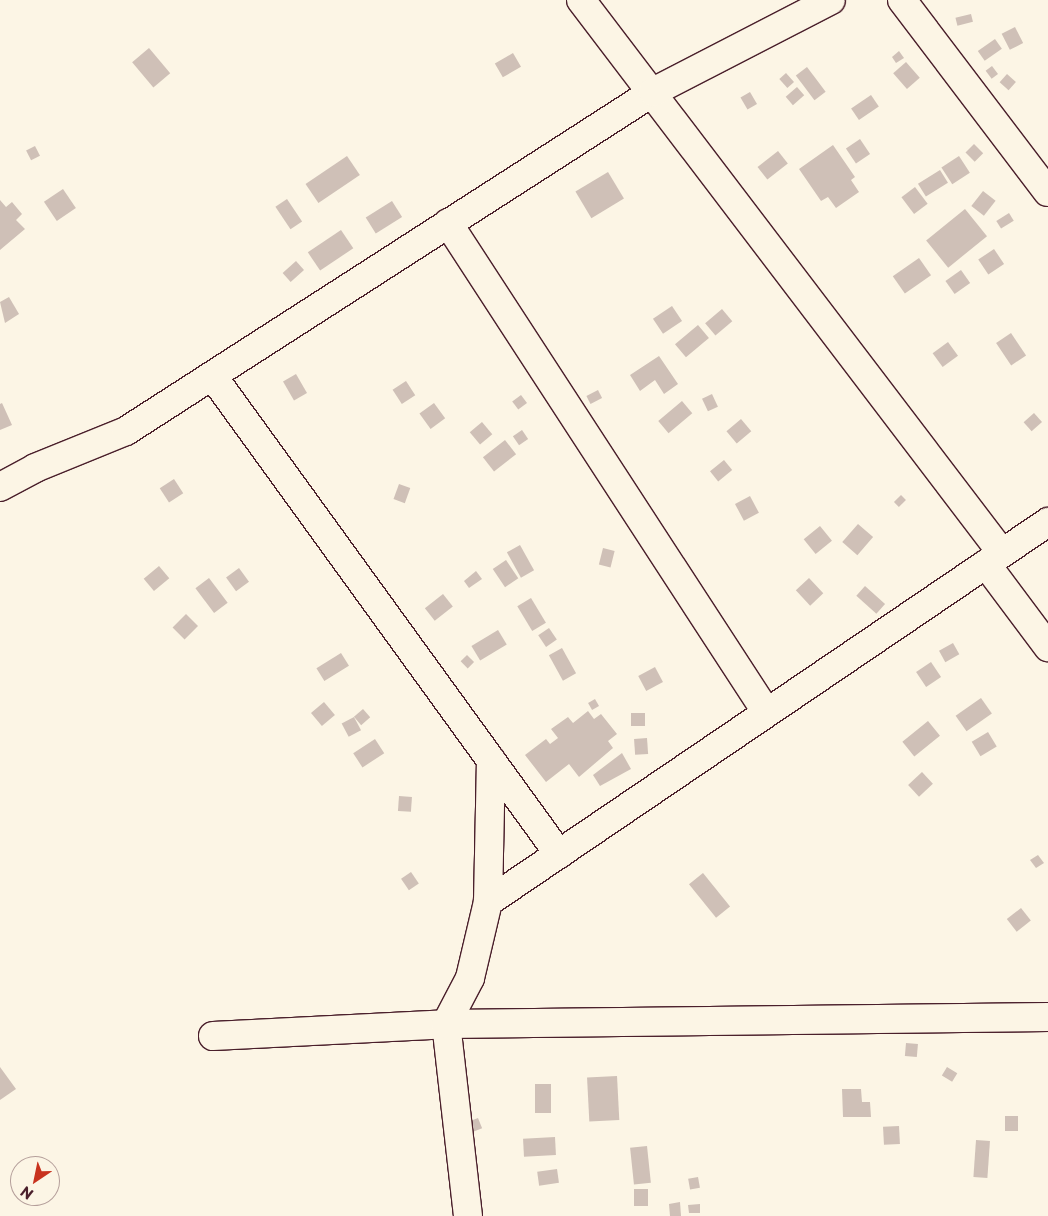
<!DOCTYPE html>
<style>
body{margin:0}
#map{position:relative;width:1048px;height:1216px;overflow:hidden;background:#fcf5e5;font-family:"Playpen Sans",sans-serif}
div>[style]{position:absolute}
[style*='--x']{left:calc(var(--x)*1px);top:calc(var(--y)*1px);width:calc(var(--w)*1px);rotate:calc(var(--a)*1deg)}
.building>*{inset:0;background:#cfc0b7;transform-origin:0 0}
.roads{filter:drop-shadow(1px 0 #4a1f2b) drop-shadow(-1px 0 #4a1f2b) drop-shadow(0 1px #4a1f2b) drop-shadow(0 -1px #4a1f2b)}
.minor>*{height:28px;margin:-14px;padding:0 14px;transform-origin:14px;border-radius:14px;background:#fcf5e5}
span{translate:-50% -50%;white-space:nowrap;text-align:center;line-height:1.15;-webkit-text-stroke:4px #fcf5e5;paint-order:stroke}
.north{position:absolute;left:10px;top:1156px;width:50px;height:50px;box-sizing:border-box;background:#fcf5e5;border:1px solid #b59f9b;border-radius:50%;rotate:214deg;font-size:14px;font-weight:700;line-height:20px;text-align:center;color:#4a1f2b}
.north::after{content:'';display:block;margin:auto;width:18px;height:22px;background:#c8321e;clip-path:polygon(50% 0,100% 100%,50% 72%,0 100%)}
</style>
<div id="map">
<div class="building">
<i style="left:971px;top:14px;width:8px;height:16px;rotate:76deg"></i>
<i style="left:1015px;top:27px;width:18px;height:15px;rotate:63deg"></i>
<i style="left:995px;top:39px;width:12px;height:21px;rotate:55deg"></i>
<i style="left:149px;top:48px;width:33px;height:22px;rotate:50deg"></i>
<i style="clip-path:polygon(899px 51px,904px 58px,896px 63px,892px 57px)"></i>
<i style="left:513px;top:53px;width:16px;height:21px;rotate:60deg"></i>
<i style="left:906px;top:62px;width:21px;height:17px;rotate:49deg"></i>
<i style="left:992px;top:66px;width:10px;height:8px;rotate:53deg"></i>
<i style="left:807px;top:67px;width:31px;height:14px;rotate:53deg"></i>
<i style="left:786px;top:73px;width:12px;height:9px;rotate:48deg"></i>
<i style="left:1007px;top:74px;width:12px;height:11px;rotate:42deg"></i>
<i style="left:797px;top:87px;width:11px;height:15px;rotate:49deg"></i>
<i style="left:750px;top:92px;width:14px;height:11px;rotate:60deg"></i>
<i style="left:871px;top:95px;width:14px;height:24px;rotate:56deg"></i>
<i style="left:860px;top:139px;width:18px;height:17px;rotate:56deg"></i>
<i style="left:974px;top:144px;width:13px;height:12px;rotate:45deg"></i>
<i style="clip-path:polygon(833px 145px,855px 177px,851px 180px,859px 192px,836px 208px,828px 197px,821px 201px,799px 169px)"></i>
<i style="left:35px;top:146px;width:11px;height:10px;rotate:63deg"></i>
<i style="left:778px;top:151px;width:16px;height:26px;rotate:52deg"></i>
<i style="left:347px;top:156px;width:23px;height:50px;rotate:56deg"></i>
<i style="left:959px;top:156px;width:20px;height:21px;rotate:57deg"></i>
<i style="left:940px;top:170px;width:15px;height:26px;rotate:58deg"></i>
<i style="left:608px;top:172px;width:31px;height:38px;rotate:59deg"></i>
<i style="left:915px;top:187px;width:21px;height:17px;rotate:53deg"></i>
<i style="left:63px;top:189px;width:23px;height:23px;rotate:56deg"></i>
<i style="left:983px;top:191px;width:16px;height:19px;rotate:38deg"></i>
<i style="left:287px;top:199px;width:27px;height:14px;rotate:56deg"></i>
<i style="clip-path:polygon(0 200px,6px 207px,12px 202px,22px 214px,16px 220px,25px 229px,0 250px)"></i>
<i style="left:392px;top:201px;width:19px;height:31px;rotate:58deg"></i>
<i style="left:965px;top:209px;width:35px;height:50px;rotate:51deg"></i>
<i style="left:1009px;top:213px;width:9px;height:15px;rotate:58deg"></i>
<i style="left:341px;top:230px;width:22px;height:40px;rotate:56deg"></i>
<i style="left:994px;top:249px;width:18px;height:19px;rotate:56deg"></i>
<i style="left:919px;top:258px;width:21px;height:32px;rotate:55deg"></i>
<i style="left:296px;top:261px;width:12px;height:18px;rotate:48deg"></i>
<i style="left:961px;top:270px;width:16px;height:19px;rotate:55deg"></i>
<i style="clip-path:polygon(9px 297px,19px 314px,5px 323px,0 302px)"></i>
<i style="left:672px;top:306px;width:18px;height:23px;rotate:56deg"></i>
<i style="left:722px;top:309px;width:16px;height:22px;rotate:50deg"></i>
<i style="left:698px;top:325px;width:17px;height:30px;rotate:50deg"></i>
<i style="left:1011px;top:333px;width:27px;height:18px;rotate:56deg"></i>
<i style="left:948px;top:342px;width:17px;height:19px;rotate:54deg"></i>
<i style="clip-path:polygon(659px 356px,678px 384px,664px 394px,655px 380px,640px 391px,630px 375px)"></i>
<i style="left:296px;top:374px;width:22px;height:15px;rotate:60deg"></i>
<i style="left:406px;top:381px;width:17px;height:16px;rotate:57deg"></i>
<i style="left:598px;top:390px;width:9px;height:13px;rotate:63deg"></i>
<i style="left:712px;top:394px;width:14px;height:11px;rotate:65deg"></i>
<i style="left:521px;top:395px;width:10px;height:11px;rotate:53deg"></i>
<i style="left:682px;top:401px;width:16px;height:31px;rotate:50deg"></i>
<i style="clip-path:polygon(2px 403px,12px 425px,0 430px,0 404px)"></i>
<i style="left:434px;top:403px;width:19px;height:18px;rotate:54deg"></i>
<i style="left:1034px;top:413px;width:12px;height:14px;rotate:48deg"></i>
<i style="left:741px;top:419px;width:16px;height:19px;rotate:50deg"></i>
<i style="left:482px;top:422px;width:16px;height:16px;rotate:50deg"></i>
<i style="left:522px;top:430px;width:11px;height:11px;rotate:56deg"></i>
<i style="left:505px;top:440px;width:18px;height:28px;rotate:52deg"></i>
<i style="left:724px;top:460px;width:13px;height:18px;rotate:51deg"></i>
<i style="left:174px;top:479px;width:17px;height:17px;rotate:57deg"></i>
<i style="left:399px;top:484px;width:12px;height:16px;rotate:20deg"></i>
<i style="left:901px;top:495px;width:7px;height:10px;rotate:45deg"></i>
<i style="left:750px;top:496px;width:19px;height:17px;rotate:62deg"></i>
<i style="left:858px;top:524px;width:20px;height:24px;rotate:41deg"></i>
<i style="left:820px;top:526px;width:19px;height:21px;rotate:51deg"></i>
<i style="left:520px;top:545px;width:29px;height:15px;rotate:61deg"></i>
<i style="left:603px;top:548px;width:12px;height:17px;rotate:14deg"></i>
<i style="left:506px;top:560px;width:22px;height:16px;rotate:56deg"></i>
<i style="left:159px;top:566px;width:16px;height:20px;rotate:50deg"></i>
<i style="left:239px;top:568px;width:17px;height:16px;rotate:54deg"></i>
<i style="clip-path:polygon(476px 571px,482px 579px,469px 588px,464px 581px)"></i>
<i style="left:209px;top:578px;width:31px;height:17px;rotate:53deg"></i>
<i style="left:809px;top:578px;width:21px;height:18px;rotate:47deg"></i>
<i style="left:865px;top:586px;width:27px;height:13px;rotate:42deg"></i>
<i style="left:443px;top:594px;width:16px;height:23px;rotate:52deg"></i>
<i style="left:531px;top:598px;width:29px;height:16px;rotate:59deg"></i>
<i style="left:186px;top:614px;width:17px;height:19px;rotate:45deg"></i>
<i style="left:549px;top:628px;width:14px;height:13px;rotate:56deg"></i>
<i style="left:498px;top:630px;width:17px;height:31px;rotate:59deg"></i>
<i style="left:953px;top:643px;width:13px;height:16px;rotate:61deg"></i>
<i style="left:562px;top:648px;width:29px;height:15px;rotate:61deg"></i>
<i style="left:341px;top:653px;width:15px;height:29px;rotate:58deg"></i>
<i style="left:467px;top:655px;width:10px;height:9px;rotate:45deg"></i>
<i style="left:931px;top:662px;width:18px;height:18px;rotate:56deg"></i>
<i style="left:655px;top:667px;width:17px;height:19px;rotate:62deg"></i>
<i style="left:981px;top:698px;width:19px;height:31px;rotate:55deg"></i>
<i style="left:595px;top:699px;width:8px;height:8px;rotate:60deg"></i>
<i style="left:324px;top:702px;width:17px;height:17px;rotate:50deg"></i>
<i style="left:363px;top:709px;width:11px;height:12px;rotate:49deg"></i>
<i style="clip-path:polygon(588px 711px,594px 719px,601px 714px,617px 734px,608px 741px,613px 748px,579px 777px,569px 764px,546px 782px,525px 755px,546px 739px,550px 744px,558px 738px,551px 729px,568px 717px,573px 723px)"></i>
<i style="left:645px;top:713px;width:13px;height:14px;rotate:90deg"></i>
<i style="left:354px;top:717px;width:15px;height:14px;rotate:62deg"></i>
<i style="left:928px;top:721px;width:19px;height:33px;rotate:51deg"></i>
<i style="left:988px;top:732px;width:17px;height:19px;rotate:59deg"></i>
<i style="left:647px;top:738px;width:16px;height:13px;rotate:86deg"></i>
<i style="left:375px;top:739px;width:17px;height:26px;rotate:57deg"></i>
<i style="clip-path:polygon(622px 753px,631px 769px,600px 786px,593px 775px)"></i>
<i style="left:922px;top:772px;width:16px;height:19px;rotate:47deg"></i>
<i style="left:399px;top:796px;width:13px;height:15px;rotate:4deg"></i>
<i style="clip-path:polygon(1038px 855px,1044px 863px,1036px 868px,1030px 860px)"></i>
<i style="left:411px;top:872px;width:14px;height:12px;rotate:56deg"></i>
<i style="left:703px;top:873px;width:43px;height:18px;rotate:51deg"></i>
<i style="left:1021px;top:908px;width:16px;height:18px;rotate:52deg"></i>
<i style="left:906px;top:1043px;width:12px;height:13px;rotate:5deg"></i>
<i style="clip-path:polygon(0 1067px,16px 1089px,0 1100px)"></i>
<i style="left:947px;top:1067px;width:12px;height:10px;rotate:31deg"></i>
<i style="left:617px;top:1076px;width:44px;height:30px;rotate:87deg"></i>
<i style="left:535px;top:1084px;width:16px;height:29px"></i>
<i style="clip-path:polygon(842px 1089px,861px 1089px,862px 1102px,870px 1102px,871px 1117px,843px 1117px)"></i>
<i style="left:1005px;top:1116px;width:13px;height:15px"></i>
<i style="left:478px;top:1118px;width:11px;height:9px;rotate:68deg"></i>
<i style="left:899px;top:1126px;width:18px;height:16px;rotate:87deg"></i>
<i style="left:555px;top:1137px;width:18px;height:32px;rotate:87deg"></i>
<i style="left:976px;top:1140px;width:14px;height:37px;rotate:4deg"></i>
<i style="left:647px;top:1146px;width:37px;height:17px;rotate:84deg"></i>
<i style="left:557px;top:1169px;width:14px;height:20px;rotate:82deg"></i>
<i style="left:698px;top:1177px;width:11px;height:10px;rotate:80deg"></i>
<i style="left:648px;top:1189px;width:17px;height:14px;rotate:90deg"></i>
<i style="clip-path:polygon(680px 1202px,681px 1216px,670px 1216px,669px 1204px)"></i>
<i style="clip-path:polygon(700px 1204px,700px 1213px,689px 1213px,688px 1205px)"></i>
</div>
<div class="roads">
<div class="minor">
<i style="--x:581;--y:0;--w:695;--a:52.72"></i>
<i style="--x:902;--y:0;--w:241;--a:52.8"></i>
<i style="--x:448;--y:223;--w:581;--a:56.94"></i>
<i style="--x:214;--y:378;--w:588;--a:54.07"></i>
<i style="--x:0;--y:487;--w:40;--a:-28"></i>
<i style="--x:35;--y:468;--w:98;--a:-22.1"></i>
<i style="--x:126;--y:431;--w:627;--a:-32.75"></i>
<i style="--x:653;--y:92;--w:200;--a:-27.3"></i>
<i style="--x:986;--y:564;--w:104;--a:53.2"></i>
<i style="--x:488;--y:902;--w:677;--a:-34.16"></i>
<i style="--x:213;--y:1036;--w:233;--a:-2.9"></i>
<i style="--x:446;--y:1024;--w:602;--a:-0.67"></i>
<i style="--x:468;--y:1216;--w:193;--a:-96.5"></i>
<i style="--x:446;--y:1024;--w:52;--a:-62.4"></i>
<i style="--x:470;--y:978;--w:78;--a:-76.7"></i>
<i style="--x:488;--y:902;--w:142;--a:-88.8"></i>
</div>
</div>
<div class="north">N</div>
</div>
